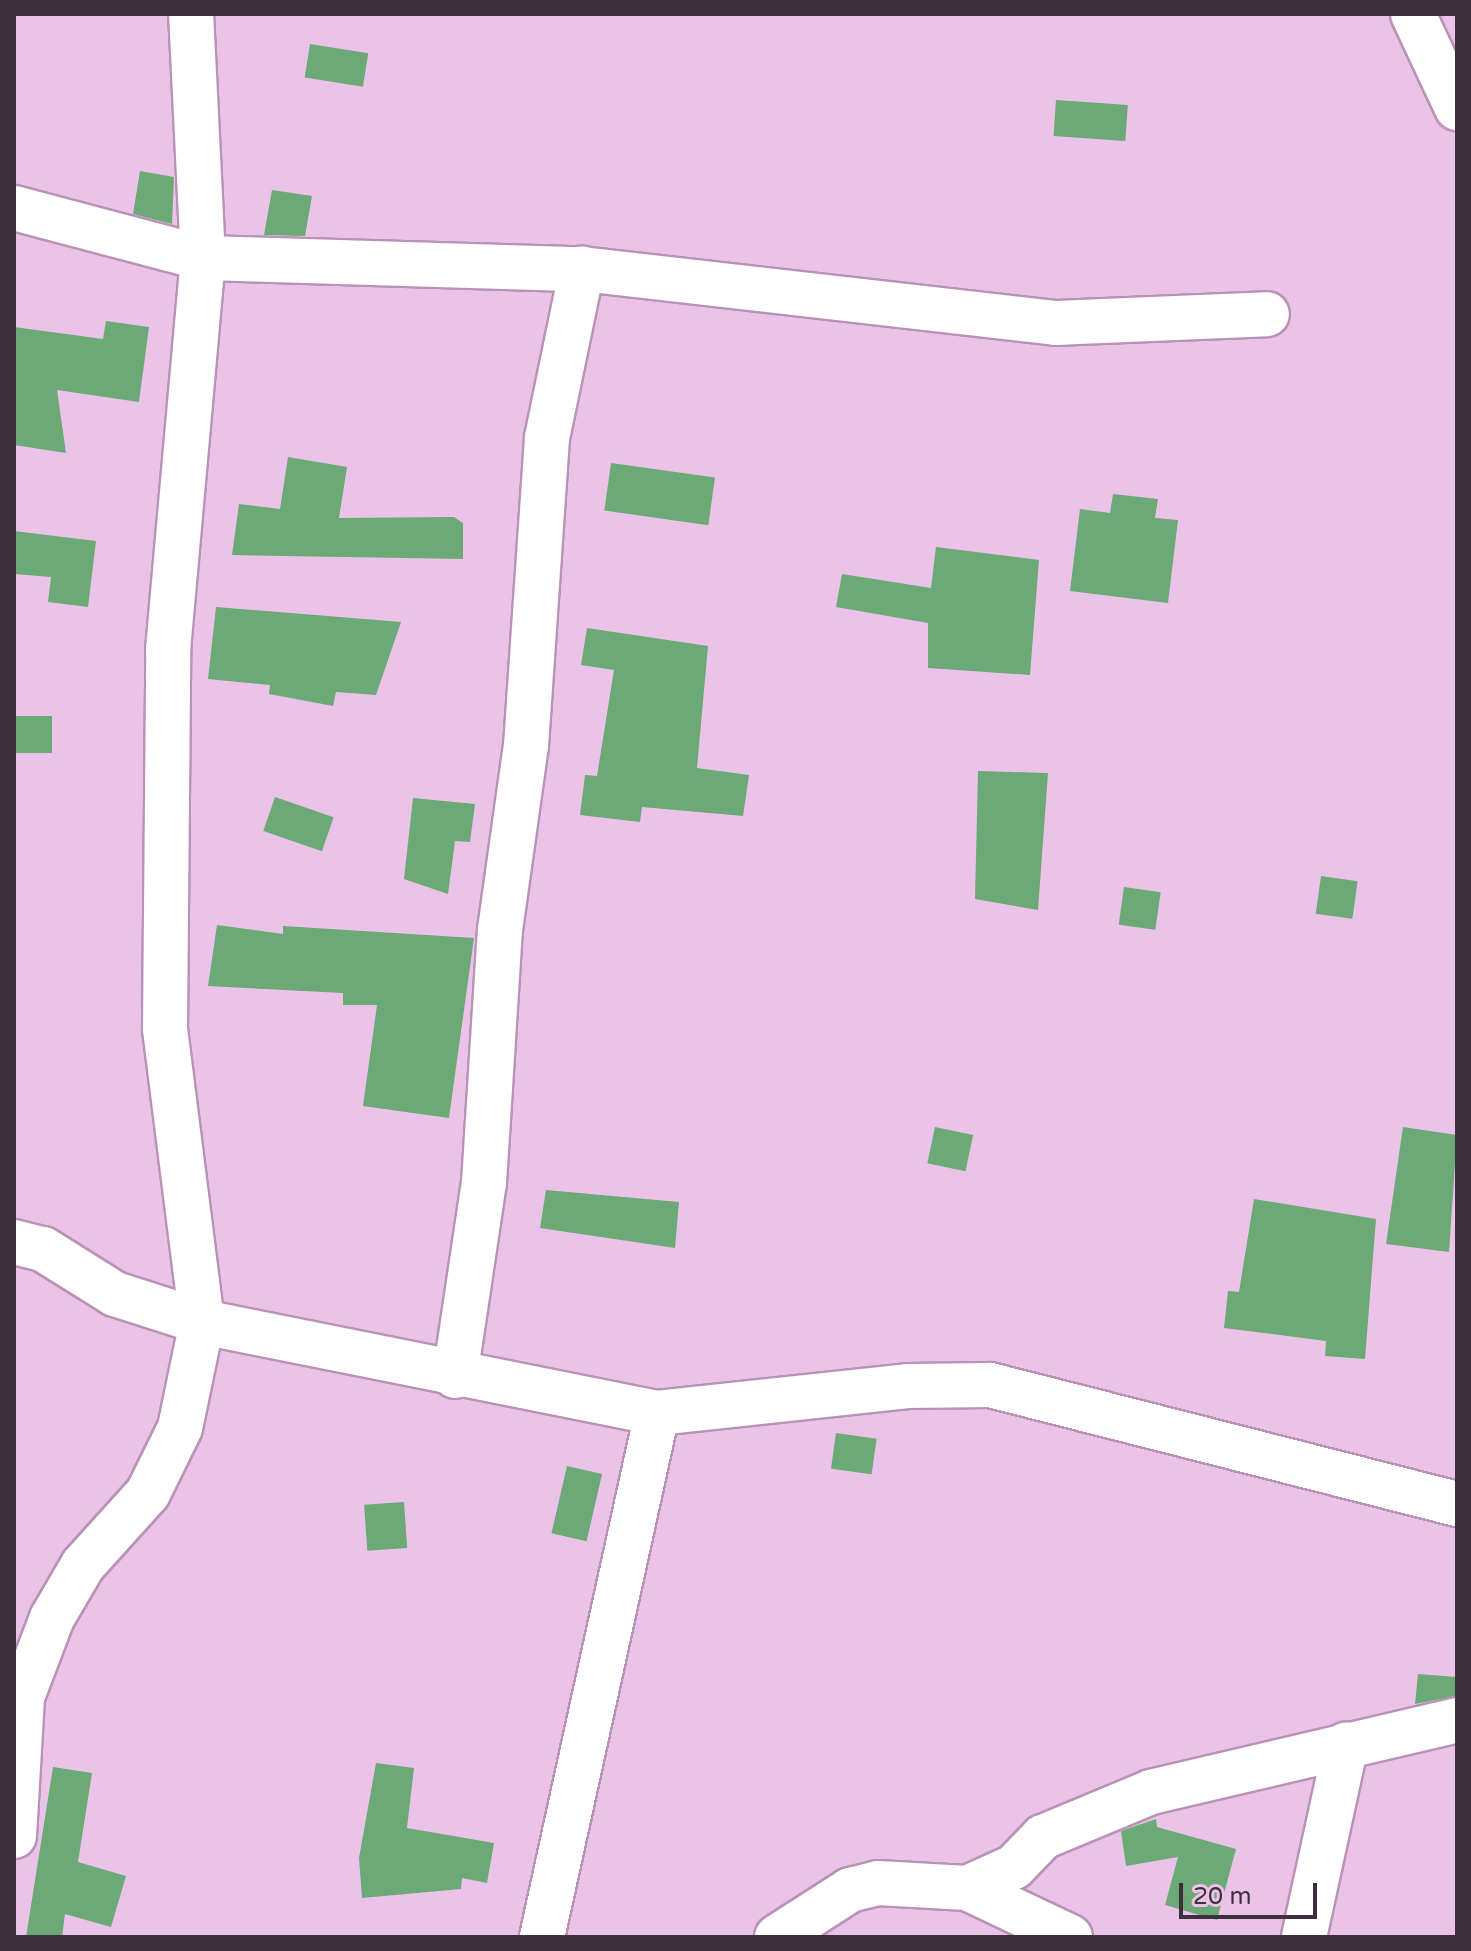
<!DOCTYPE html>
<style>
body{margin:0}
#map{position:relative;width:1471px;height:1951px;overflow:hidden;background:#ebc3e8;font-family:"Varela Round",sans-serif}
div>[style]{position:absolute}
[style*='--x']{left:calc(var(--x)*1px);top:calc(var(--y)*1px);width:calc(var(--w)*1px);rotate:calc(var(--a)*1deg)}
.building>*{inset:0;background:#6baa76;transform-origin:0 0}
.roads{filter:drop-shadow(2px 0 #b993b6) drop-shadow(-2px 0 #b993b6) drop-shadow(0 2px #b993b6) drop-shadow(0 -2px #b993b6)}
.minor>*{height:44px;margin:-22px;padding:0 22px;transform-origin:22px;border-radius:22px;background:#fff}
span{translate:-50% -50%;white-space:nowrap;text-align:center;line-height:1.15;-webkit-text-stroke:8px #ebc3e8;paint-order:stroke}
.frame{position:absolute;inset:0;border:16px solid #3e2f3d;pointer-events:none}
.scale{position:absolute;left:1179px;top:1883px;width:138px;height:36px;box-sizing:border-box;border:4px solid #3e2f3d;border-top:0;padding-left:10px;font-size:24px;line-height:28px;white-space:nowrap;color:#3e2f3d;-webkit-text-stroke:6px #ebc3e8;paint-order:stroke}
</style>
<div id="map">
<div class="building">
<i style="left:310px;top:44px;width:59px;height:34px;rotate:9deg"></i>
<i style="left:1056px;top:100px;width:72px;height:36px;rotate:4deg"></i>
<i style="clip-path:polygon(140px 171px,174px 177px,172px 224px,133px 214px)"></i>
<i style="clip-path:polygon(272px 190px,312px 196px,305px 236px,264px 235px)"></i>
<i style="clip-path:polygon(106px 321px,149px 327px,139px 402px,57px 390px,66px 453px,14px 445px,14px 327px,103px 339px)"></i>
<i style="clip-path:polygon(288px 457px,347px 467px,339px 518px,454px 517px,463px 523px,463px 559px,232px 555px,239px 504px,280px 509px)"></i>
<i style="left:611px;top:463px;width:105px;height:48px;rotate:8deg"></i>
<i style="clip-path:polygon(1113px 494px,1158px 499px,1155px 518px,1178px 520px,1168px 603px,1070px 591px,1080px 509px,1110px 513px)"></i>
<i style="clip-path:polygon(14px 531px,96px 541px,88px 607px,48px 602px,51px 577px,14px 574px)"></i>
<i style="clip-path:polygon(936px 547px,1039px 560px,1030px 675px,928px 668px,928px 623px,836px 607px,842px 574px,931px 588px)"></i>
<i style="clip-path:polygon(216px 607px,401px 622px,376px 695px,336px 692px,333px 706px,269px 694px,270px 685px,208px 679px)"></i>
<i style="clip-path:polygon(587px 628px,708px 646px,697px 768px,749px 775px,743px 816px,642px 807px,640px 822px,580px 815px,585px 775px,597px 776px,614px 670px,581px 665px)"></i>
<i style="left:52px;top:716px;width:37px;height:38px;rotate:90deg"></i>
<i style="clip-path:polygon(978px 771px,1048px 773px,1038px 910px,975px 899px)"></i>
<i style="left:275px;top:797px;width:62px;height:36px;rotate:19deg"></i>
<i style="clip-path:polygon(413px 798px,475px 804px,470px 842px,455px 841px,448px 894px,404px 879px)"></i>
<i style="left:1321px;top:876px;width:37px;height:38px;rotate:8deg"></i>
<i style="left:1124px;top:887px;width:37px;height:38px;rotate:8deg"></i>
<i style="clip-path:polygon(217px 925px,283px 934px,283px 926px,474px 938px,449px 1118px,363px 1106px,377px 1005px,343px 1005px,343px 993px,208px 986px)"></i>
<i style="left:935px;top:1127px;width:39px;height:37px;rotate:12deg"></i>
<i style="clip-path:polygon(1403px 1127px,1457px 1135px,1449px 1252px,1386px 1244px)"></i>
<i style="clip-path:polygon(546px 1190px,679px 1202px,675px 1248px,540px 1228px)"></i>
<i style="clip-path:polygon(1254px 1199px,1376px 1219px,1365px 1359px,1325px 1356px,1326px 1341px,1224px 1328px,1228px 1291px,1239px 1292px)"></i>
<i style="left:836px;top:1433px;width:41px;height:36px;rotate:8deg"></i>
<i style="left:567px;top:1466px;width:36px;height:69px;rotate:13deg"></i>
<i style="left:404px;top:1502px;width:46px;height:40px;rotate:86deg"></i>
<i style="clip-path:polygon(1418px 1674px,1457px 1677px,1457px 1696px,1415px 1704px)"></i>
<i style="clip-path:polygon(376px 1763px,414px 1768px,407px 1828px,494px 1843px,487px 1883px,462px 1878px,461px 1889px,362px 1898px,359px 1858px)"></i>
<i style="clip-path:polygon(53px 1767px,92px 1773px,78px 1862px,126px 1876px,111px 1927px,65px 1914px,62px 1937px,26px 1937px)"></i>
<i style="clip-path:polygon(1156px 1819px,1157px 1827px,1236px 1849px,1217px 1920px,1165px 1905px,1178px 1857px,1126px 1866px,1121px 1831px)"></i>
</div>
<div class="roads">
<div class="minor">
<i style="--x:1413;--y:14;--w:104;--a:64.9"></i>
<i style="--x:14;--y:208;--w:196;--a:14.8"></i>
<i style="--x:203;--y:258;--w:379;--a:1.7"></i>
<i style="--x:582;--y:269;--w:477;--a:6.5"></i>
<i style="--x:1056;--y:323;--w:211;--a:-2.4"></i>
<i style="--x:14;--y:1242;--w:30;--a:14"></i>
<i style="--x:43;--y:1249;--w:85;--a:32"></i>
<i style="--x:115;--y:1294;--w:91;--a:17.8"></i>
<i style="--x:202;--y:1322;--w:464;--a:11.3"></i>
<i style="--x:657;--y:1413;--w:252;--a:-6.1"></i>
<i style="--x:908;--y:1386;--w:82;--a:-0.7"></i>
<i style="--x:990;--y:1385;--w:482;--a:14.3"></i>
<i style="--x:455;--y:1376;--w:195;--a:-81.5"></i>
<i style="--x:484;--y:1183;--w:254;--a:-86.4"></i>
<i style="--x:500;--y:930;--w:186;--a:-82"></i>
<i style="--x:526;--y:746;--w:309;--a:-86.1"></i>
<i style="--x:547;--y:438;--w:173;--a:-78.3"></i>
<i style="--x:14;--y:1836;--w:139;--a:-86.7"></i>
<i style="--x:22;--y:1697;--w:85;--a:-69.2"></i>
<i style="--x:52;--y:1618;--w:61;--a:-59.7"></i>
<i style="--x:83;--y:1565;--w:97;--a:-47.9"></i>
<i style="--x:148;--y:1493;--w:72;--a:-63.8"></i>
<i style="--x:180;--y:1428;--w:108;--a:-78.3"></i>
<i style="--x:202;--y:1322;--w:296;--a:-97.2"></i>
<i style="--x:165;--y:1028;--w:378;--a:-89.5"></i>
<i style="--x:168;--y:650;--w:394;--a:-84.9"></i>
<i style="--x:203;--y:258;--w:244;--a:-92.8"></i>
<i style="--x:967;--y:1888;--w:51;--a:-24.1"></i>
<i style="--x:1014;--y:1867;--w:42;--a:-46"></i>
<i style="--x:1043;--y:1837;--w:117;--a:-22.6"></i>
<i style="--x:1151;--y:1792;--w:314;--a:-13.2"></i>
<i style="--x:542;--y:1937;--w:536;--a:-77.62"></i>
<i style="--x:777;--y:1937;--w:87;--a:-32.8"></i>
<i style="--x:850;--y:1890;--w:29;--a:-14"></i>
<i style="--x:878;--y:1883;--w:89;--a:3.2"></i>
<i style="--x:967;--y:1888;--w:114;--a:25.4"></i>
<i style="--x:1304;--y:1937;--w:197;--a:-77.7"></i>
</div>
</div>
<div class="frame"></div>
<div class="scale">20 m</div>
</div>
